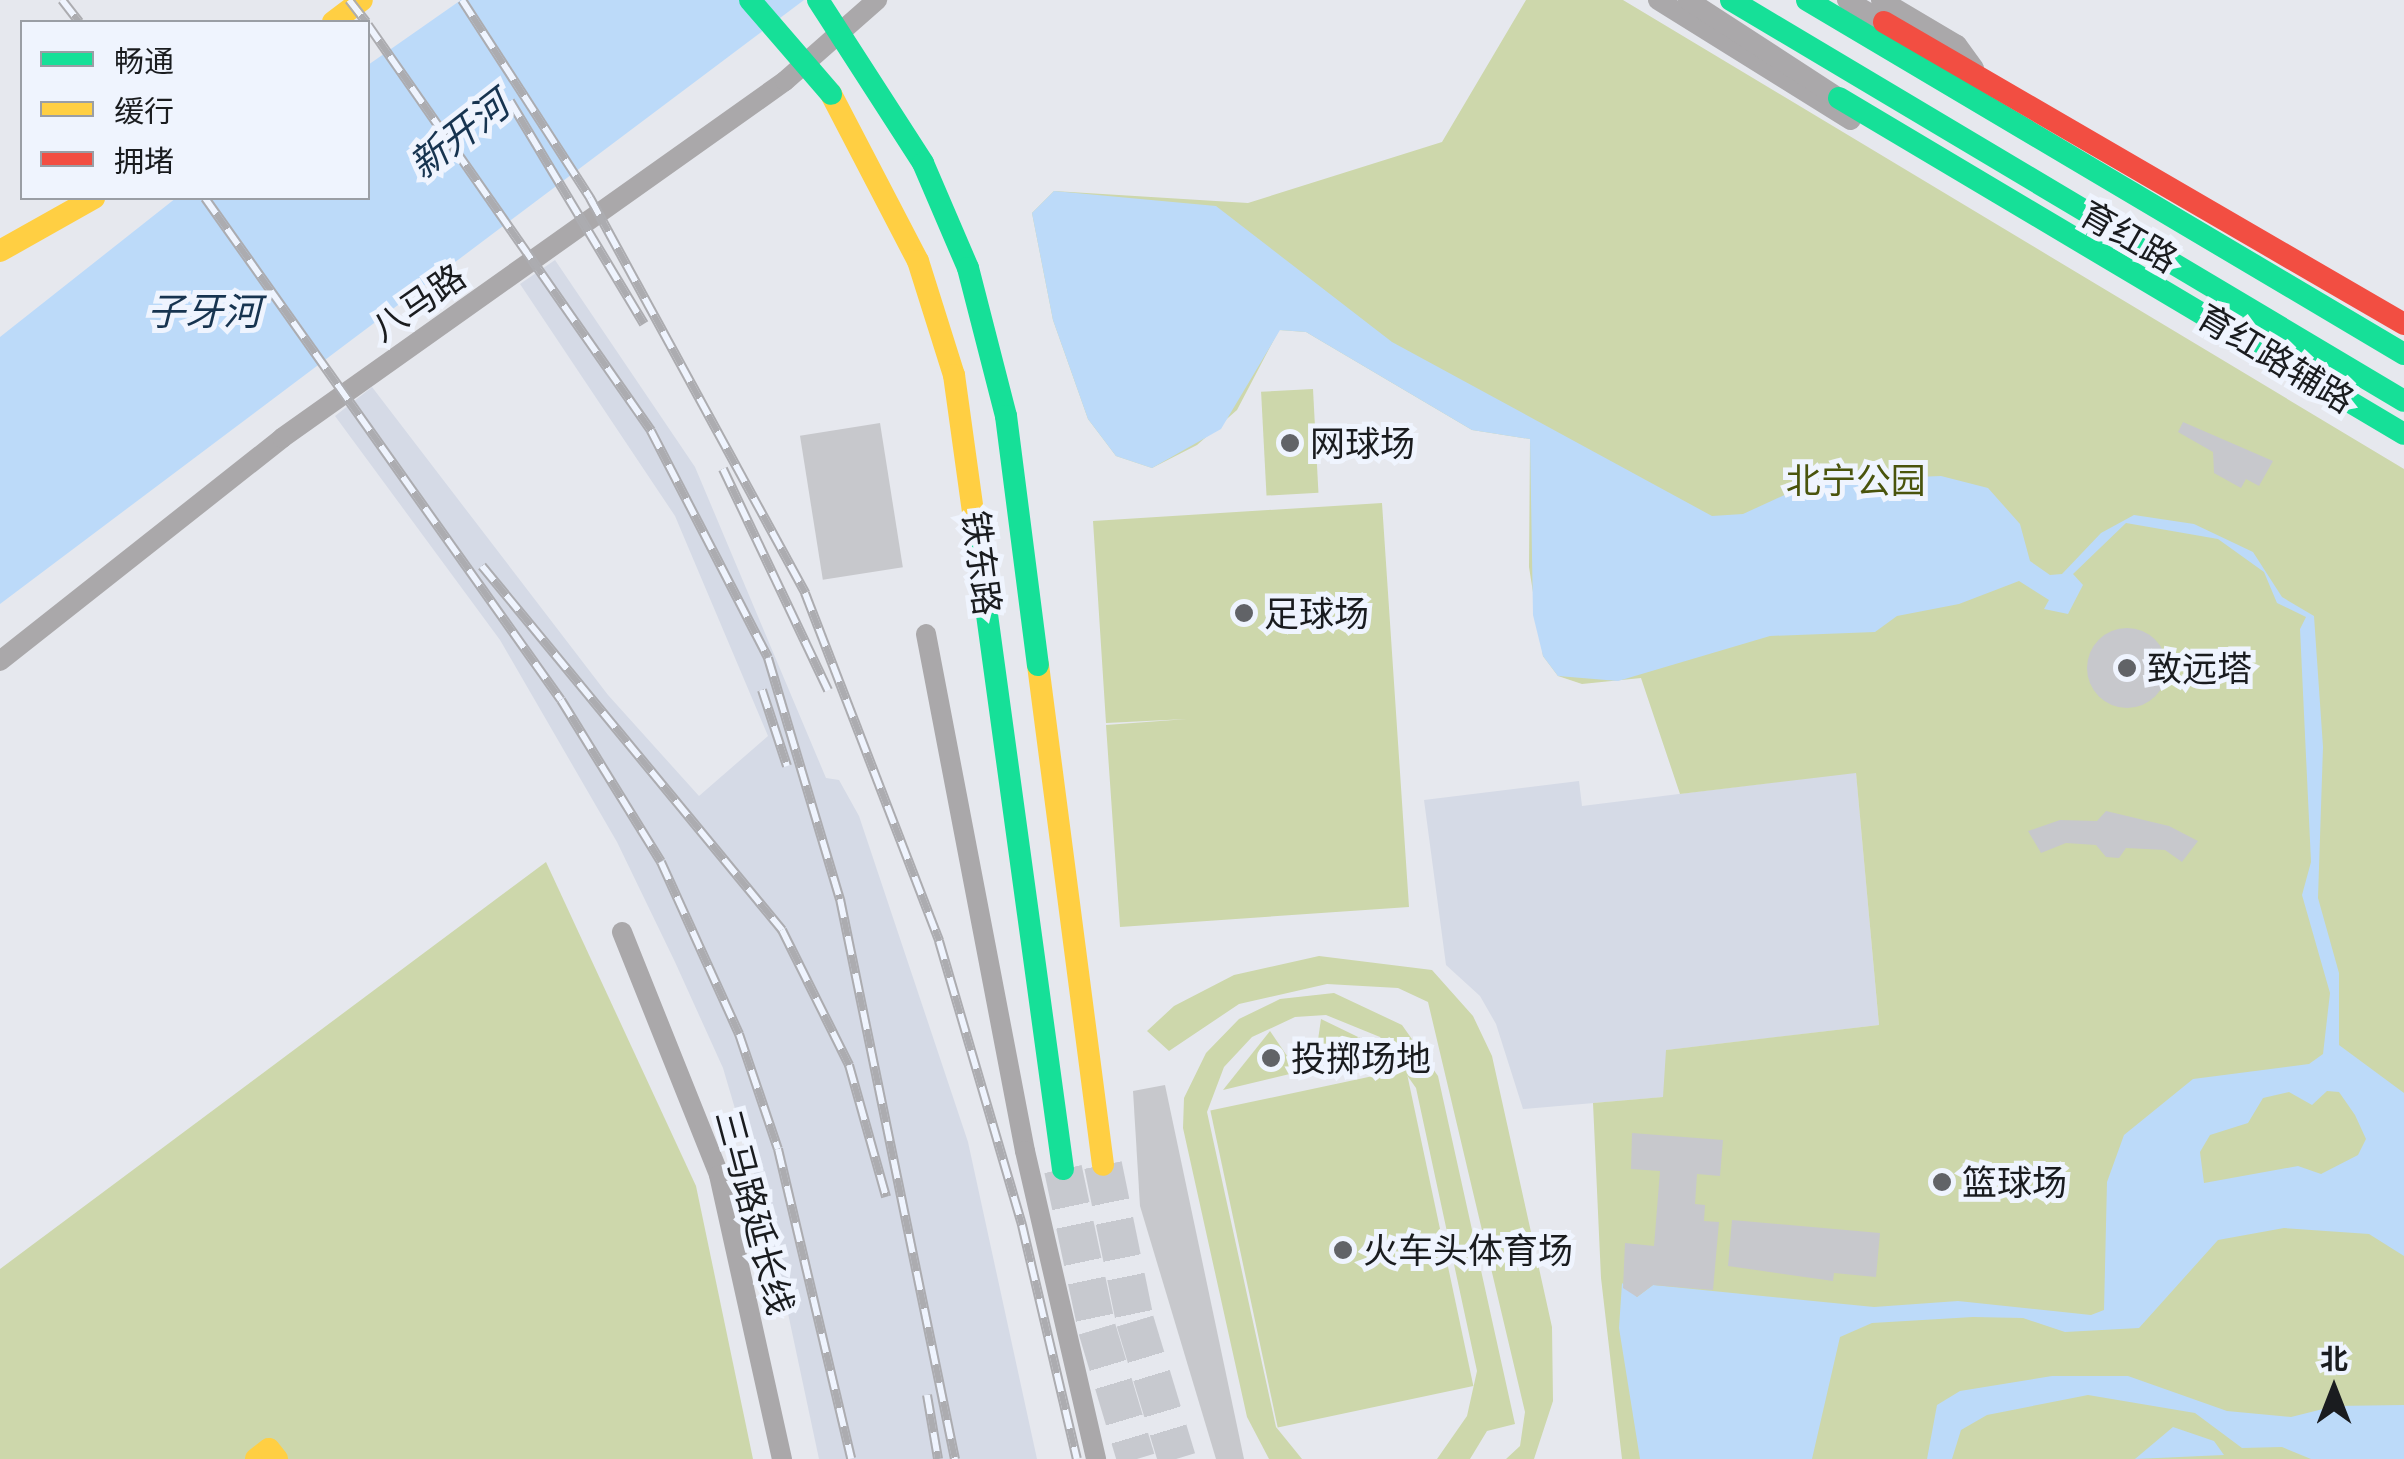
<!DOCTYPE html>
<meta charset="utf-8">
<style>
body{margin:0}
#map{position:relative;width:2404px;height:1459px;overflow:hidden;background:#e6e8ee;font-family:Quicksand,"Noto Sans SC",sans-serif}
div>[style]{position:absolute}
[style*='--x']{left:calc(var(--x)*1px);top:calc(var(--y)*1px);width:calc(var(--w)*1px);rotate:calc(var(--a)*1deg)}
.built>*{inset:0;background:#d5dae6}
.green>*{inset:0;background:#cdd7ab;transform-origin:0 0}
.water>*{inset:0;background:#bcdaf9}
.building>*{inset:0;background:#c7c8cc;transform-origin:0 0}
.round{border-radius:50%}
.highway-tunnel>*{height:38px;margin-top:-19px;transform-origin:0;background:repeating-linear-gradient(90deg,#c7c9cf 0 38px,transparent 0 57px)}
.street>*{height:20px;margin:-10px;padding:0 10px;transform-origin:10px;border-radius:10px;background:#aaa8aa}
.fast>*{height:22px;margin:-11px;padding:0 11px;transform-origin:11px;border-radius:11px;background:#16e098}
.slow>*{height:22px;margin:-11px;padding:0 11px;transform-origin:11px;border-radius:11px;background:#ffcf43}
.jam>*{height:22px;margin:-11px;padding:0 11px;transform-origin:11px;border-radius:11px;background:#f24e42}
.rail>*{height:10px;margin-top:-5px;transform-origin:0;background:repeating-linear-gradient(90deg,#eff4fe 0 19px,#acacb0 0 38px);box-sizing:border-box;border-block:2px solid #acacb0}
.fast-bridge>*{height:22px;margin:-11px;padding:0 11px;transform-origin:11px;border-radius:11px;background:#16e098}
.dots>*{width:28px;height:28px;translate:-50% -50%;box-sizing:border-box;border:5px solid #eff4fe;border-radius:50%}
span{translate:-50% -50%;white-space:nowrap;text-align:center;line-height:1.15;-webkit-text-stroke:10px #eff4fe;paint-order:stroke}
.street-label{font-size:35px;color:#1a1c1f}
.poi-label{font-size:35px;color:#1a1c1f}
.left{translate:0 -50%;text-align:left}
.park-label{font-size:35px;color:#4a540c}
.water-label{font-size:38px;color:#173450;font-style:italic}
.legend{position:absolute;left:20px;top:20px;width:350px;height:180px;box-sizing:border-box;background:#eff4fe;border:2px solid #9a9ea5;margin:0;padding:12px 18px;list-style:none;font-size:30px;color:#1a1c1f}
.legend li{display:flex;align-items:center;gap:20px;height:50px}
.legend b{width:50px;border:2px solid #9a9ea5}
.north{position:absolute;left:2284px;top:1339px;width:100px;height:100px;-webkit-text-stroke:8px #eff4fe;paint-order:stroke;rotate:0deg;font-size:28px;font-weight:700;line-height:40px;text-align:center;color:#1a1c1f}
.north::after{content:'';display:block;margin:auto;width:35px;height:45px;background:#1a1c1f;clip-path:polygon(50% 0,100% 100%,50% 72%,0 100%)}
</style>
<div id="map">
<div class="built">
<i style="clip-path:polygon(555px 260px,695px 467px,826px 778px,839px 780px,859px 816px,968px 1142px,1037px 1459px,819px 1459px,769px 1224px,723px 1068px,675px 962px,617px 842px,500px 640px,335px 416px,372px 387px,608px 695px,699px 796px,768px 736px,675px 516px,520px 284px)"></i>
<i style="clip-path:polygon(1856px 772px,1879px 1025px,1667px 1050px,1664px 1097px,1523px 1109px,1496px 1024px,1480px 996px,1446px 965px,1424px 800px,1579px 781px,1582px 806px)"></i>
</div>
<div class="green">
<i style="clip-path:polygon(1526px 0,1623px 0,2404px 469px,2404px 1459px,1622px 1459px,1601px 1278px,1593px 1103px,1663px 1097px,1666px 1050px,1879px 1025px,1856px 773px,1680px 794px,1641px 678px,1582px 684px,1558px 676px,1543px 656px,1529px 567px,1530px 439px,1472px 430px,1306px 332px,1279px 330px,1237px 410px,1197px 445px,1152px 468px,1116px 456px,1088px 419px,1053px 320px,1032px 213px,1054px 191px,1248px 203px,1442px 142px)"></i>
<i style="left:1313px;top:389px;width:104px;height:52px;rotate:87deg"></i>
<i style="clip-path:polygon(1382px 503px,1409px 907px,1120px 927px,1106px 725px,1187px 719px,1106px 723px,1093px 521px)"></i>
<i style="clip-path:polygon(546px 862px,696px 1186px,753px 1459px,0 1459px,0 1269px)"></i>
<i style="clip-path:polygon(1319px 956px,1432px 970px,1473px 1016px,1492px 1056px,1552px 1327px,1553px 1401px,1534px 1459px,1506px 1459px,1520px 1446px,1525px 1412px,1428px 1002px,1398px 988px,1327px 984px,1239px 1004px,1169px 1051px,1147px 1031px,1174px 1006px,1234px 975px)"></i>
<i style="clip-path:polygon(1334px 993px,1402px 1025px,1438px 1076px,1515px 1424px,1487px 1431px,1470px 1459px,1437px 1459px,1467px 1416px,1477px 1371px,1416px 1088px,1380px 1037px,1326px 1015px,1295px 1017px,1252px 1037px,1224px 1067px,1207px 1112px,1276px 1427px,1302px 1459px,1269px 1459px,1247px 1417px,1183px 1128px,1184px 1098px,1206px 1053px,1239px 1019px,1280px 999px)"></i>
<i style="clip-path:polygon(1321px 1019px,1389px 1052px,1314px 1068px)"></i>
<i style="clip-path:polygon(1270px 1031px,1298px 1072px,1223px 1090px)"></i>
<i style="left:1406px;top:1069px;width:324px;height:200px;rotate:78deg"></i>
</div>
<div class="water">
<i style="clip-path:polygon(461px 0,804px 0,0 604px,0 337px,176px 198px,368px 198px,368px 65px)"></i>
<i style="clip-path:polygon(evenodd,1054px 191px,1216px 206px,1392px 342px,1712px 516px,1743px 514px,1815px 481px,1941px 476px,1988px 488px,2020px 524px,2030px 561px,2050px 575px,2062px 574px,2101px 533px,2134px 515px,2194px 524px,2253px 552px,2282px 597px,2314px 616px,2323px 747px,2318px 898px,2339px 973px,2339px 1045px,2404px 1093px,2404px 1256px,2369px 1234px,2284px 1228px,2218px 1240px,2139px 1328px,2065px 1332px,2023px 1318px,1973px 1317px,1872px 1323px,1840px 1337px,1812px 1459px,1640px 1459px,1619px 1328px,1622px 1283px,1637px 1297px,1653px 1285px,1874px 1307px,1958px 1301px,2091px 1315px,2104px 1310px,2107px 1182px,2124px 1135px,2193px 1079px,2309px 1064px,2323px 1054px,2330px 993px,2302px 895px,2311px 862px,2300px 629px,2306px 617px,2277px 603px,2264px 572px,2218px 539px,2126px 523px,2073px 574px,2083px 585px,2068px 614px,2044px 609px,2049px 600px,2019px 581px,1959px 604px,1897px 616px,1875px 632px,1770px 636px,1618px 681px,1558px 676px,1543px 656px,1533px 615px,1530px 439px,1472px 430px,1306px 332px,1280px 330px,1221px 429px,1152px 468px,1116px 456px,1088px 419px,1053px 320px,1032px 213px,1054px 191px,2327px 1091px,2339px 1092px,2355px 1115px,2366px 1139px,2358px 1155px,2321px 1174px,2298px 1166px,2204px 1183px,2200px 1152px,2210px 1135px,2248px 1123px,2263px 1098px,2289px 1092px,2312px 1105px,2327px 1091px)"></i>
<i style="clip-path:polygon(2052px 1376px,2128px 1376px,2227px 1411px,2291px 1417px,2335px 1406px,2404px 1405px,2404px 1459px,2311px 1459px,2282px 1447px,2242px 1448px,2195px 1413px,2088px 1395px,1987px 1415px,1961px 1430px,1952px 1459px,1927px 1459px,1937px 1405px,1960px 1391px)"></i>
<i style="clip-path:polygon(2173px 1427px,2214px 1441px,2224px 1455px,2135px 1459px)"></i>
</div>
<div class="building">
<i style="clip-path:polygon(2183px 422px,2273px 461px,2259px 486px,2246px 479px,2241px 488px,2214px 473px,2213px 452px,2178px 432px)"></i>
<i style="left:880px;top:423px;width:146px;height:81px;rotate:81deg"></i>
<i class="round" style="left:2087px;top:628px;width:80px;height:80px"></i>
<i style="clip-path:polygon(2106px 811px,2169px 826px,2198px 841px,2182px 862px,2165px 850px,2126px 848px,2119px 858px,2106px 857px,2096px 845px,2066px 843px,2041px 853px,2028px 831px,2060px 820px,2097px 821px)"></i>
<i style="clip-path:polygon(1165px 1085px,1244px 1459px,1216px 1459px,1140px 1206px,1133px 1091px)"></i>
<i style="clip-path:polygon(1632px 1133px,1723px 1140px,1720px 1176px,1697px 1174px,1695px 1204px,1705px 1205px,1704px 1221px,1719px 1222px,1713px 1290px,1653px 1285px,1637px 1297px,1623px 1288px,1625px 1243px,1654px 1246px,1660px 1171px,1631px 1169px)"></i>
<i style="clip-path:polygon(1732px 1220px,1880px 1233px,1876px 1277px,1834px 1273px,1833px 1281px,1728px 1266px)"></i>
</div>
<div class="highway-tunnel">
<i style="--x:1103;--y:1165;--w:159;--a:78.4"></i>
<i style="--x:1135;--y:1321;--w:144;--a:73.1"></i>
<i style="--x:1063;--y:1169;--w:164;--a:78"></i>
<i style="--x:1097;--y:1329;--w:136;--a:73.3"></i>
</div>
<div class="street">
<i style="--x:1658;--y:0;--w:227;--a:31.9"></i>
<i style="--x:1688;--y:0;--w:180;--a:33"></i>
<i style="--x:1847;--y:0;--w:43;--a:30.7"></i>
<i style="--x:1881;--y:0;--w:88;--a:30.6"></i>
<i style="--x:1957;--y:45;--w:29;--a:54"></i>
<i style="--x:926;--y:634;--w:526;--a:79.16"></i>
<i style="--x:1025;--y:1151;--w:316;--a:77"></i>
<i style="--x:0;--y:661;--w:360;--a:-38.3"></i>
<i style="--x:282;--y:438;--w:617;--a:-35.36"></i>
<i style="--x:785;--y:81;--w:123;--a:-41.4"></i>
<i style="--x:622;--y:932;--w:262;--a:68.2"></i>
<i style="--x:719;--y:1175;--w:291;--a:77.5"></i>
</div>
<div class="fast">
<i style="--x:1731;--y:0;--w:783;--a:30.79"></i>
<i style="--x:1807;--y:0;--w:694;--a:30.67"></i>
<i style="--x:1839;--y:98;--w:657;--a:30.74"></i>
<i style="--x:975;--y:527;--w:648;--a:82.2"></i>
</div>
<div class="slow">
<i style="--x:333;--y:22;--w:36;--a:-37"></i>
<i style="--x:831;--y:94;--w:188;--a:62.5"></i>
<i style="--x:918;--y:261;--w:120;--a:72.5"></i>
<i style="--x:954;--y:375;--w:153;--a:82.1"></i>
<i style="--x:0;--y:251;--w:108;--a:-29.4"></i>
<i style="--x:1038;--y:665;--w:504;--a:82.59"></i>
<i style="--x:256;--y:1459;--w:16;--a:-38"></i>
<i style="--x:269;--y:1449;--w:13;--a:51"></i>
</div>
<div class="jam">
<i style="--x:1884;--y:22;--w:601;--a:30.15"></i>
</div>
<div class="rail">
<i style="--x:62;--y:0;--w:28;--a:52"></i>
<i style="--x:349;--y:0;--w:28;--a:52"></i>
<i style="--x:462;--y:0;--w:236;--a:57.1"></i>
<i style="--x:590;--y:198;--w:450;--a:61.4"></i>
<i style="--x:805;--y:593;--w:373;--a:68.9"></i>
<i style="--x:939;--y:941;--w:296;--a:73.7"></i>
<i style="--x:1022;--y:1225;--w:240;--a:76.8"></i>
<i style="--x:368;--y:25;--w:495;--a:55.1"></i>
<i style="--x:651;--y:431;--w:255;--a:62.7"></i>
<i style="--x:768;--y:658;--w:252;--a:73.4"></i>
<i style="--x:840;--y:899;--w:572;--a:78.4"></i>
<i style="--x:510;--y:101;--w:260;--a:59"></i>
<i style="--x:205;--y:198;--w:615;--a:54.66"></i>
<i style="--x:561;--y:700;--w:190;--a:58.3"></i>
<i style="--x:661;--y:862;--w:189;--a:65.6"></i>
<i style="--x:739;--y:1034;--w:121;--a:71.3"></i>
<i style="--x:778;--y:1149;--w:318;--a:76.7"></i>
<i style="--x:723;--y:469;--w:245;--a:64.6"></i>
<i style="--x:482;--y:566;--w:472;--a:50.5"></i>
<i style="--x:782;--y:930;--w:151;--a:63.6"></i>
<i style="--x:849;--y:1065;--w:137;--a:74.3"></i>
<i style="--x:762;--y:690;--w:80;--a:71.8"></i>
<i style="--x:927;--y:1395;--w:65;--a:80.2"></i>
</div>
<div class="fast-bridge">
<i style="--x:750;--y:0;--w:124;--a:49.2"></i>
<i style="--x:818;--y:0;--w:194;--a:57.2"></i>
<i style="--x:923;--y:163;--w:114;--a:66.8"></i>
<i style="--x:968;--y:268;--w:153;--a:75.6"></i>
<i style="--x:1006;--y:416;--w:251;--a:82.7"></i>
</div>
<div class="dots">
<i style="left:1290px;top:443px;background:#616367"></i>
<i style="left:1244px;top:613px;background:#616367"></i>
<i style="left:2127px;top:668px;background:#616367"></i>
<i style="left:1271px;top:1058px;background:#616367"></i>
<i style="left:1942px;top:1182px;background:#616367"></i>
<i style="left:1343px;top:1250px;background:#616367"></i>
</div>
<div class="street-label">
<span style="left:2129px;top:236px;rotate:30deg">育红路</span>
<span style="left:418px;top:302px;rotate:-35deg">八马路</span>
<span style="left:2276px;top:358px;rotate:31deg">育红路辅路</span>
<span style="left:982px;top:563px;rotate:83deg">铁东路</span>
<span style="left:755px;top:1212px;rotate:75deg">三马路延长线</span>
</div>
<div class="poi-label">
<span class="left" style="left:1310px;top:443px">网球场</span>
<span class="left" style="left:1264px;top:613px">足球场</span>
<span class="left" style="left:2147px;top:668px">致远塔</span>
<span class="left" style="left:1291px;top:1058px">投掷场地</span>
<span class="left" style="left:1962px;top:1182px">篮球场</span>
<span class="left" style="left:1363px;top:1250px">火车头体育场</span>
</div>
<div class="park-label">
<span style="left:1856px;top:480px">北宁公园</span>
</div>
<div class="water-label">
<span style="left:459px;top:135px;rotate:-38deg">新开河</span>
<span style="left:204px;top:312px">子牙河</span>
</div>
<ul class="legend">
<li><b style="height:12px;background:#16e098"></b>畅通</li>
<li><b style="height:12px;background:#ffcf43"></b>缓行</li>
<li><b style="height:12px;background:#f24e42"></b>拥堵</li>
</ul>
<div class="north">北</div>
</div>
